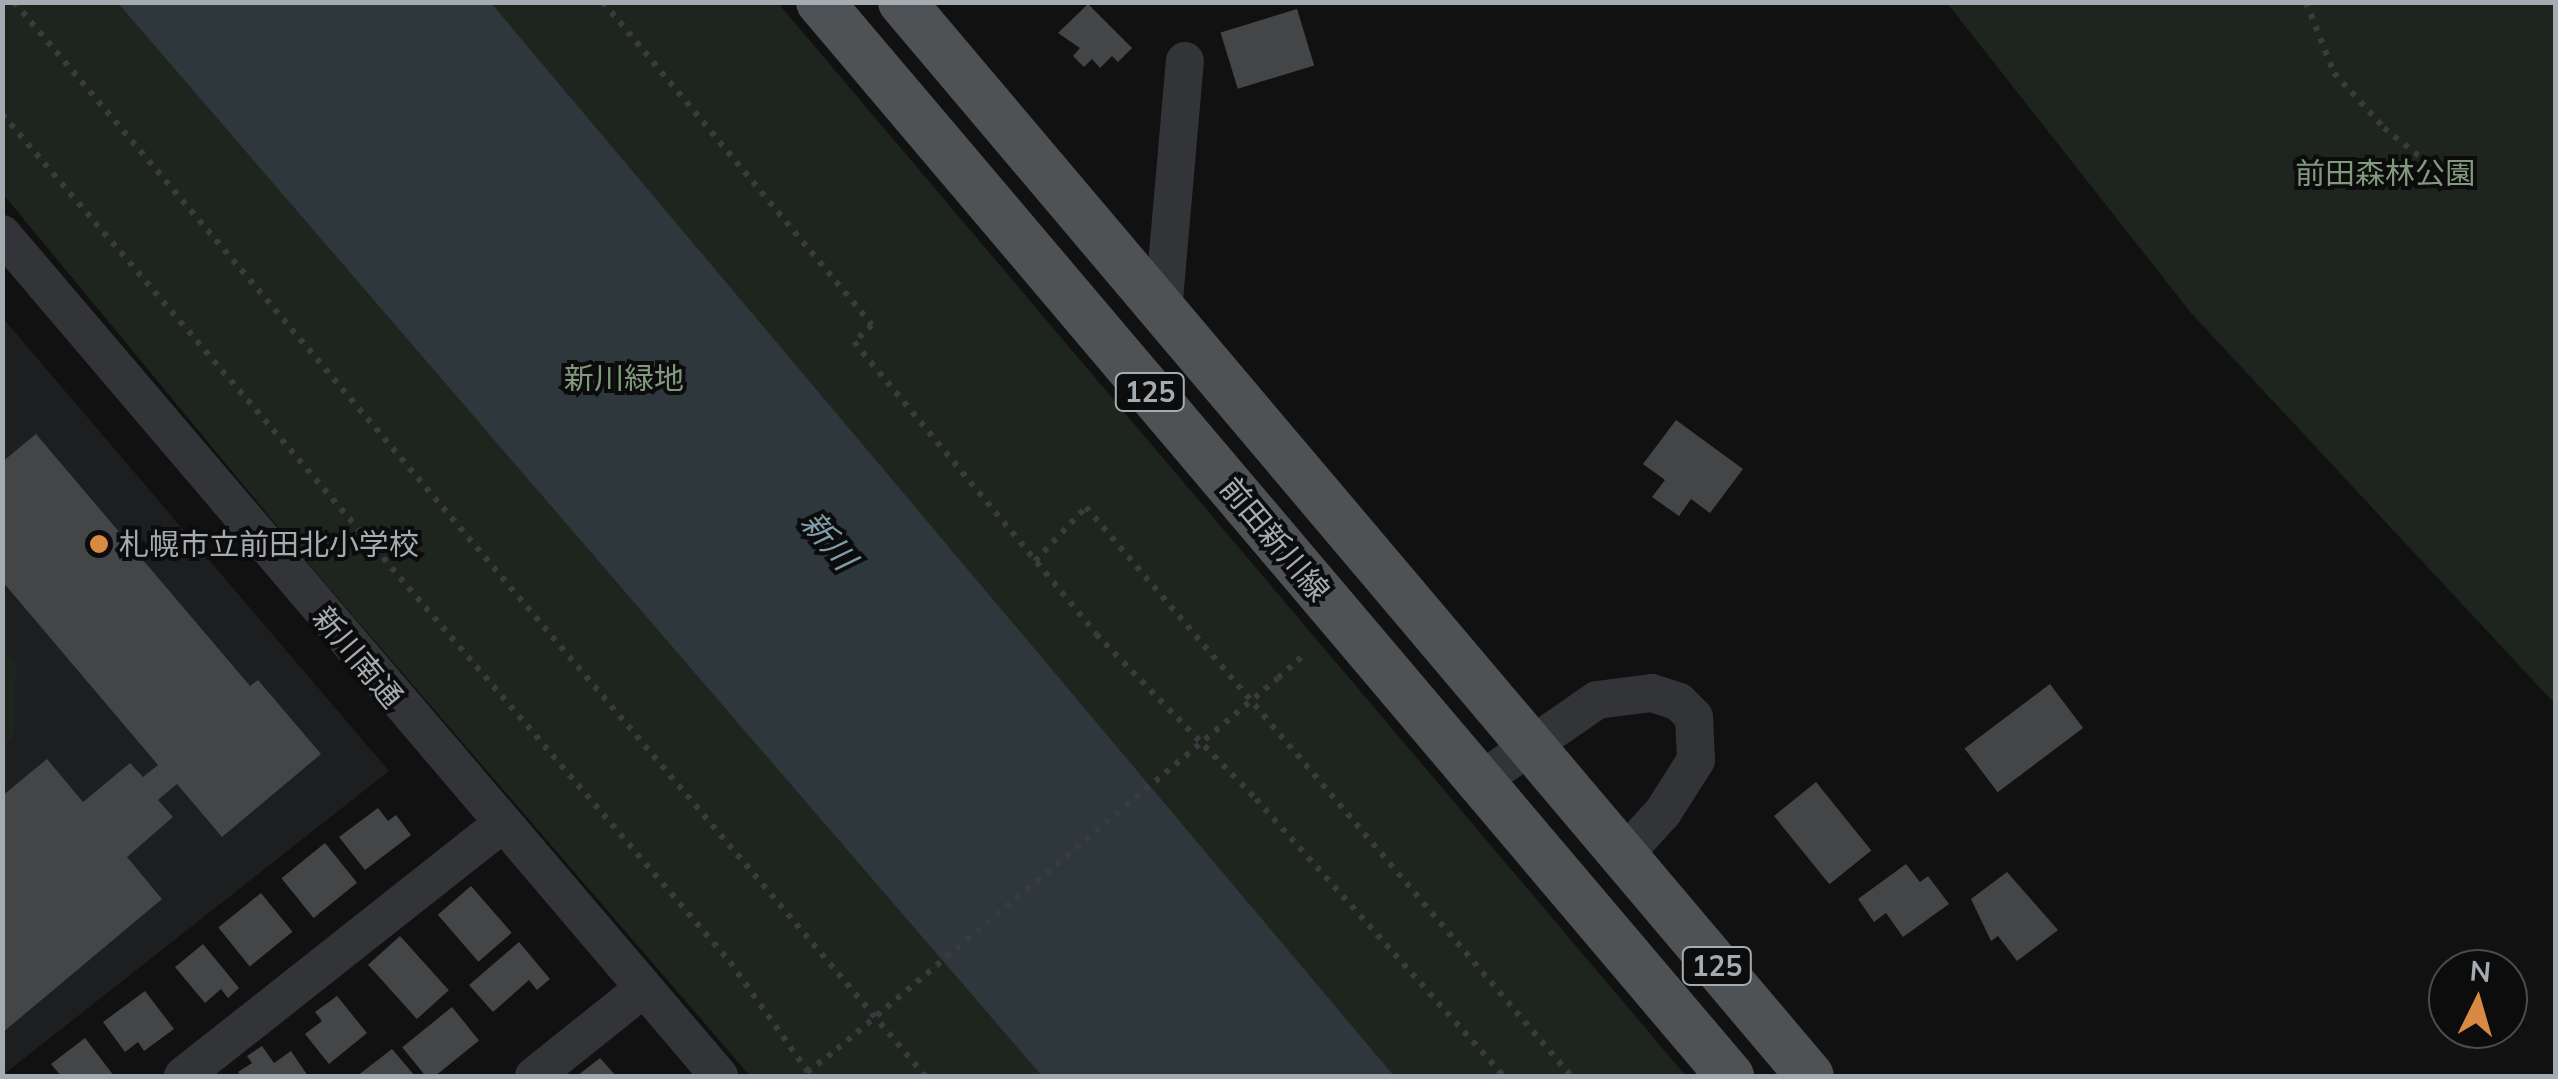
<!DOCTYPE html>
<meta charset="utf-8">
<style>
body{margin:0}
#map{position:relative;width:2558px;height:1079px;overflow:hidden;background:#111112;font-family:Mulish,"Noto Sans JP",sans-serif}
div>[style]{position:absolute}
[style*='--x']{left:calc(var(--x)*1px);top:calc(var(--y)*1px);width:calc(var(--w)*1px);rotate:calc(var(--a)*1deg)}
.built>*{inset:0;background:#1d1e1f}
.green>*{inset:0;background:#1e241e}
.water>*{inset:0;background:#2e373b}
.building>*{inset:0;background:#434547;transform-origin:0 0}
.path>*{height:6px;margin-top:-3px;transform-origin:0;background:repeating-linear-gradient(90deg,#393b3e 0 5px,transparent 0 13px)}
.minor>*{height:38px;margin:-19px;padding:0 19px;transform-origin:19px;border-radius:19px;background:#333437}
.major>*{height:48px;margin:-24px;padding:0 24px;transform-origin:24px;border-radius:24px;background:#4f5255}
.path-bridge>*{height:6px;margin-top:-3px;transform-origin:0;background:repeating-linear-gradient(90deg,#393b3e 0 5px,transparent 0 13px)}
.dots>*{width:28px;height:28px;translate:-50% -50%;box-sizing:border-box;border:5px solid #0c0c0d;border-radius:50%}
span{translate:-50% -50%;white-space:nowrap;text-align:center;line-height:1.15;-webkit-text-stroke:8px #0c0c0d;paint-order:stroke}
.shield-label span{padding:2px 8px;background:#0c0c0d;border:2px solid;border-radius:8px;-webkit-text-stroke-width:0}
.shield-label{font-size:28px;color:#a4abb1;font-weight:700}
.park-label{font-size:30px;color:#819a7d}
.street-label{font-size:30px;color:#a4abb1}
.poi-label{font-size:30px;color:#a4abb1}
.left{translate:0 -50%;text-align:left}
.water-label{font-size:32px;color:#7f9da8;font-style:italic}
.frame{position:absolute;inset:0;border:5px solid #a4abb1;pointer-events:none}
.north{position:absolute;left:2428px;top:949px;width:100px;height:100px;box-sizing:border-box;background:#0c0c0d;border:2px solid #494c4f;border-radius:50%;rotate:5deg;font-size:28px;font-weight:700;line-height:40px;text-align:center;color:#a4abb1}
.north::after{content:'';display:block;margin:auto;width:35px;height:45px;background:#d98a42;clip-path:polygon(50% 0,100% 100%,50% 72%,0 100%)}
</style>
<div id="map">
<div class="built">
<i style="clip-path:polygon(2px 317px,389px 771px,3px 1075px,2px 1074px)"></i>
</div>
<div class="green">
<i style="clip-path:polygon(2px 3px,778px 3px,1686px 1076px,750px 1076px,312px 568px,3px 194px)"></i>
<i style="clip-path:polygon(1947px 3px,2555px 3px,2555px 704px,2191px 313px)"></i>
<i style="clip-path:polygon(2px 648px,16px 665px,14px 737px,3px 746px)"></i>
</div>
<div class="water">
<i style="clip-path:polygon(118px 3px,491px 3px,1394px 1076px,1042px 1076px)"></i>
</div>
<div class="building">
<i style="clip-path:polygon(1088px 4px,1132px 48px,1118px 62px,1112px 56px,1100px 68px,1092px 59px,1084px 67px,1073px 56px,1080px 48px,1058px 33px)"></i>
<i style="left:1297px;top:9px;width:59px;height:80px;rotate:73deg"></i>
<i style="clip-path:polygon(1676px 420px,1743px 469px,1710px 513px,1691px 499px,1679px 516px,1652px 497px,1665px 480px,1643px 464px)"></i>
<i style="clip-path:polygon(36px 434px,250px 686px,258px 680px,321px 754px,222px 837px,177px 784px,158px 800px,173px 817px,127px 857px,162px 899px,2px 1033px,2px 796px,47px 759px,83px 802px,130px 763px,143px 777px,158px 765px,2px 581px,2px 462px)"></i>
<i style="left:2050px;top:684px;width:55px;height:107px;rotate:53deg"></i>
<i style="left:1816px;top:782px;width:88px;height:54px;rotate:51deg"></i>
<i style="clip-path:polygon(378px 808px,388px 821px,396px 815px,411px 835px,365px 870px,339px 837px)"></i>
<i style="left:325px;top:843px;width:51px;height:56px;rotate:51deg"></i>
<i style="clip-path:polygon(1906px 864px,1920px 882px,1928px 876px,1949px 904px,1903px 937px,1886px 913px,1874px 922px,1858px 899px)"></i>
<i style="clip-path:polygon(2007px 872px,2058px 930px,2017px 961px,1998px 936px,1991px 941px,1971px 899px)"></i>
<i style="left:471px;top:886px;width:62px;height:44px;rotate:49deg"></i>
<i style="left:261px;top:893px;width:50px;height:55px;rotate:51deg"></i>
<i style="left:400px;top:936px;width:73px;height:43px;rotate:48deg"></i>
<i style="clip-path:polygon(519px 942px,550px 979px,537px 990px,529px 980px,493px 1012px,469px 985px)"></i>
<i style="clip-path:polygon(203px 944px,239px 988px,228px 998px,221px 989px,205px 1003px,175px 967px)"></i>
<i style="clip-path:polygon(145px 991px,174px 1029px,144px 1051px,138px 1042px,125px 1052px,103px 1022px)"></i>
<i style="clip-path:polygon(337px 996px,367px 1033px,329px 1064px,305px 1034px,322px 1021px,315px 1012px)"></i>
<i style="left:452px;top:1007px;width:43px;height:64px;rotate:51deg"></i>
<i style="clip-path:polygon(85px 1038px,114px 1076px,61px 1076px,51px 1064px)"></i>
<i style="clip-path:polygon(262px 1046px,274px 1063px,291px 1051px,308px 1076px,241px 1076px,238px 1072px,252px 1063px,247px 1056px)"></i>
<i style="clip-path:polygon(392px 1049px,415px 1076px,357px 1076px)"></i>
<i style="clip-path:polygon(600px 1058px,616px 1076px,577px 1076px)"></i>
</div>
<div class="path">
<i style="--x:14;--y:2;--w:1408;--a:49.69"></i>
<i style="--x:603;--y:2;--w:420;--a:50.2"></i>
<i style="--x:872;--y:325;--w:25;--a:137"></i>
<i style="--x:854;--y:342;--w:379;--a:50.3"></i>
<i style="--x:1096;--y:634;--w:230;--a:45.9"></i>
<i style="--x:1256;--y:799;--w:372;--a:48.2"></i>
<i style="--x:2306;--y:2;--w:76;--a:68.5"></i>
<i style="--x:2334;--y:73;--w:74;--a:47.7"></i>
<i style="--x:2384;--y:128;--w:58;--a:38.7"></i>
<i style="--x:2;--y:114;--w:1118;--a:49.35"></i>
<i style="--x:730;--y:962;--w:140;--a:54.6"></i>
<i style="--x:1035;--y:561;--w:74;--a:-46.6"></i>
<i style="--x:1086;--y:507;--w:748;--a:49.56"></i>
<i style="--x:1278;--y:678;--w:36;--a:-42"></i>
<i style="--x:807;--y:1072;--w:38;--a:-37"></i>
</div>
<div class="minor">
<i style="--x:2;--y:234;--w:1106;--a:49.58"></i>
<i style="--x:1163;--y:311;--w:251;--a:-85"></i>
<i style="--x:1480;--y:781;--w:142;--a:-34.7"></i>
<i style="--x:1597;--y:700;--w:55;--a:-7.3"></i>
<i style="--x:1652;--y:693;--w:28;--a:18"></i>
<i style="--x:1679;--y:702;--w:21;--a:45"></i>
<i style="--x:1694;--y:717;--w:43;--a:87.3"></i>
<i style="--x:1696;--y:760;--w:62;--a:122.4"></i>
<i style="--x:1663;--y:812;--w:59;--a:132.3"></i>
<i style="--x:183;--y:1076;--w:407;--a:-38.3"></i>
<i style="--x:534;--y:1076;--w:139;--a:-38.6"></i>
</div>
<div class="major">
<i style="--x:820;--y:2;--w:1408;--a:49.73"></i>
<i style="--x:902;--y:2;--w:1406;--a:49.79"></i>
</div>
<div class="path-bridge">
<i style="--x:837;--y:1049;--w:576;--a:-40.07"></i>
</div>
<div class="dots">
<i style="left:99px;top:544px;background:#d98a42"></i>
</div>
<div class="shield-label">
<span style="left:1150px;top:392px">125</span>
<span style="left:1717px;top:966px">125</span>
</div>
<div class="park-label">
<span style="left:2385px;top:173px">前田森林公園</span>
<span style="left:624px;top:378px">新川緑地</span>
</div>
<div class="street-label">
<span style="left:1275px;top:539px;rotate:50deg">前田新川線</span>
<span style="left:358px;top:657px;rotate:50deg">新川南通</span>
</div>
<div class="poi-label">
<span class="left" style="left:119px;top:544px">札幌市立前田北小学校</span>
</div>
<div class="water-label">
<span style="left:829px;top:540px;rotate:50deg">新川</span>
</div>
<div class="frame"></div>
<div class="north">N</div>
</div>
